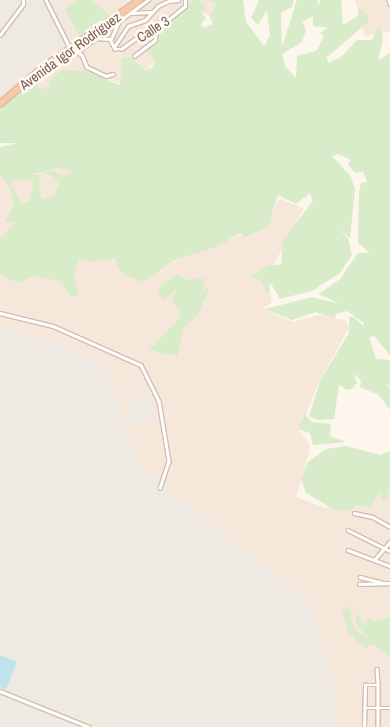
<!DOCTYPE html>
<meta charset="utf-8">
<style>
body{margin:0}
#map{position:relative;width:390px;height:727px;overflow:hidden;background:#fdf6ec;font-family:"Archivo Narrow",sans-serif}
div>[style]{position:absolute}
[style*='--x']{left:calc(var(--x)*1px);top:calc(var(--y)*1px);width:calc(var(--w)*1px);rotate:calc(var(--a)*1deg)}
.residential>*{inset:0;background:#f5e8da}
.industrial>*{inset:0;background:#efe9e4;transform-origin:0 0}
.green>*{inset:0;background:#d8ecc9}
.water>*{inset:0;background:#bfe3e8}
.roads{filter:drop-shadow(1px 0 #d1beb0) drop-shadow(-1px 0 #d1beb0) drop-shadow(0 1px #d1beb0) drop-shadow(0 -1px #d1beb0)}
.minor>*{height:2.5px;margin:-1.25px;padding:0 1.25px;transform-origin:1.25px;border-radius:1.25px;background:#fff}
.trunk>*{height:5.5px;margin:-2.75px;padding:0 2.75px;transform-origin:2.75px;border-radius:2.75px;background:#f9c8a4}
span{translate:-50% -50%;white-space:nowrap;text-align:center;line-height:1.15;-webkit-text-stroke:5px #fffaf3;paint-order:stroke}
.street-label{font-size:14px;color:#7a5c4d}
</style>
<div id="map">
<div class="residential">
<i style="clip-path:polygon(0 0,210px 0,216px 6px,211px 17px,191px 7px,164px 51px,147px 69px,121px 68px,122px 84px,86px 71px,83px 74px,65px 72px,50px 89px,40px 92px,29px 74px,0 98px)"></i>
<i style="clip-path:polygon(355px 0,390px 0,390px 32px,365px 36px)"></i>
<i style="clip-path:polygon(66px 168px,86px 177px,42px 203px,21px 207px,18px 222px,0 240px,0 174px,12px 182px,49px 169px)"></i>
<i style="clip-path:polygon(279px 199px,304px 208px,272px 268px,258px 276px,258px 279px,268px 282px,272px 303px,262px 308px,293px 322px,318px 315px,345px 320px,349px 328px,319px 382px,299px 431px,309px 443px,309px 453px,296px 497px,326px 508px,351px 509px,367px 491px,390px 492px,390px 727px,0 727px,0 274px,74px 261px,92px 253px,109px 256px,145px 281px,171px 263px,266px 225px)"></i>
</div>
<div class="industrial">
<i style="clip-path:polygon(0 0,64px 0,60px 2px,74px 36px,0 90px)"></i>
<i style="clip-path:polygon(0 328px,74px 348px,109px 373px,139px 465px,308px 601px,335px 684px,336px 727px,110px 727px,91px 721px,71px 727px,0 727px)"></i>
<i style="left:151px;top:395px;width:25px;height:24px;rotate:78deg"></i>
</div>
<div class="green">
<i style="clip-path:polygon(80px 0,92px 0,110px 16px,80px 38px,65px 9px)"></i>
<i style="clip-path:polygon(evenodd,192px 0,199px 0,209px 10px,201px 12px,206px 18px,200px 25px,204px 28px,213px 24px,210px 17px,216px 5px,207px 0,243px 0,246px 22px,264px 46px,270px 36px,267px 10px,258px 25px,251px 18px,259px 0,294px 0,292px 7px,281px 13px,282px 47px,297px 0,317px 0,319px 6px,320px 0,341px 0,343px 25px,358px 16px,359px 9px,368px 16px,368px 22px,326px 58px,329px 63px,341px 57px,357px 40px,372px 40px,378px 27px,381px 29px,383px 40px,378px 61px,390px 53px,390px 355px,374px 336px,369px 337px,376px 359px,390px 360px,390px 386px,385px 383px,390px 389px,390px 410px,379px 395px,360px 387px,361px 381px,353px 373px,357px 383px,352px 389px,347px 390px,339px 385px,334px 419px,317px 420px,309px 416px,320px 381px,349px 333px,349px 317px,354px 317px,363px 326px,364px 323px,347px 311px,336px 314px,335px 319px,316px 312px,292px 320px,265px 309px,312px 297px,340px 304px,319px 294px,340px 279px,358px 253px,370px 253px,358px 243px,359px 192px,361px 183px,367px 182px,363px 172px,355px 173px,348px 165px,351px 160px,338px 154px,332px 156px,350px 175px,355px 189px,350px 238px,336px 227px,348px 238px,352px 255px,340px 273px,312px 291px,280px 299px,270px 282px,269px 295px,259px 279px,248px 277px,270px 265px,281px 265px,283px 240px,313px 201px,310px 193px,296px 204px,278px 195px,268px 227px,245px 237px,240px 233px,219px 246px,173px 261px,144px 282px,122px 274px,114px 258px,94px 262px,79px 258px,74px 276px,79px 291px,76px 296px,71px 296px,59px 281px,34px 276px,18px 283px,0 275px,0 239px,16px 222px,5px 222px,14px 205px,10px 187px,0 175px,0 147px,18px 143px,0 143px,0 107px,36px 77px,39px 89px,49px 88px,51px 79px,62px 70px,87px 71px,120px 85px,122px 58px,129px 57px,145px 70px,152px 68px,155px 61px,145px 50px,155px 40px,158px 25px,175px 18px,192px 0,313px 16px,313px 26px,328px 28px,320px 33px,324px 37px,316px 51px,297px 56px,296px 78px,285px 66px,282px 54px,302px 42px,306px 30px,302px 22px,313px 16px,192px 0,58px 168px,73px 171px,63px 176px,54px 171px,43px 173px,53px 176px,59px 184px,54px 195px,43px 200px,39px 194px,40px 176px,32px 174px,58px 168px,192px 0,33px 179px,31px 200px,21px 204px,10px 182px,33px 179px)"></i>
<i style="clip-path:polygon(177px 275px,188px 280px,205px 278px,202px 292px,207px 287px,209px 290px,198px 314px,184px 327px,177px 356px,149px 350px,180px 318px,181px 310px,172px 302px,178px 286px,165px 301px,157px 293px,164px 282px)"></i>
<i style="clip-path:polygon(305px 414px,312px 422px,331px 424px,330px 436px,346px 442px,313px 445px,310px 433px,298px 429px)"></i>
<i style="clip-path:polygon(346px 446px,380px 455px,390px 451px,390px 489px,384px 502px,379px 492px,371px 507px,356px 505px,352px 510px,335px 510px,306px 493px,301px 479px,308px 462px,326px 449px)"></i>
<i style="clip-path:polygon(348px 605px,354px 629px,370px 641px,356px 623px,356px 612px,364px 624px,369px 619px,374px 622px,390px 617px,390px 656px,373px 644px,365px 648px,349px 633px,342px 613px)"></i>
</div>
<div class="water">
<i style="clip-path:polygon(0 655px,17px 662px,6px 689px,0 687px)"></i>
</div>
<div class="roads">
<div class="minor">
<i style="--x:46;--y:0;--w:51;--a:63.4"></i>
<i style="--x:389;--y:0;--w:4;--a:76"></i>
<i style="--x:169;--y:1;--w:9;--a:-6"></i>
<i style="--x:132;--y:13;--w:19;--a:-3"></i>
<i style="--x:0;--y:35;--w:38;--a:-53"></i>
<i style="--x:23;--y:5;--w:5;--a:-90"></i>
<i style="--x:96;--y:38;--w:14;--a:4"></i>
<i style="--x:110;--y:39;--w:11;--a:63"></i>
<i style="--x:115;--y:49;--w:6;--a:0"></i>
<i style="--x:121;--y:49;--w:44;--a:-35.8"></i>
<i style="--x:157;--y:23;--w:11;--a:-15"></i>
<i style="--x:168;--y:20;--w:22;--a:-39"></i>
<i style="--x:185;--y:6;--w:6;--a:-90"></i>
<i style="--x:111;--y:39;--w:17;--a:-66"></i>
<i style="--x:114;--y:47;--w:25;--a:-56"></i>
<i style="--x:128;--y:26;--w:18;--a:-19"></i>
<i style="--x:145;--y:20;--w:19;--a:-47"></i>
<i style="--x:158;--y:6;--w:14;--a:-25"></i>
<i style="--x:71;--y:49;--w:7;--a:16"></i>
<i style="--x:78;--y:51;--w:87;--a:-36.1"></i>
<i style="--x:76;--y:51;--w:7;--a:34"></i>
<i style="--x:82;--y:55;--w:13;--a:67"></i>
<i style="--x:87;--y:67;--w:21;--a:25"></i>
<i style="--x:106;--y:76;--w:7;--a:-16"></i>
<i style="--x:134;--y:56;--w:26;--a:-37"></i>
<i style="--x:155;--y:40;--w:15;--a:-86"></i>
<i style="--x:0;--y:313;--w:55;--a:13.8"></i>
<i style="--x:53;--y:326;--w:96;--a:23.9"></i>
<i style="--x:141;--y:365;--w:40;--a:63.4"></i>
<i style="--x:159;--y:401;--w:61;--a:80.5"></i>
<i style="--x:169;--y:461;--w:28;--a:108"></i>
<i style="--x:354;--y:513;--w:19;--a:12"></i>
<i style="--x:373;--y:517;--w:20;--a:30"></i>
<i style="--x:348;--y:530;--w:47;--a:26.6"></i>
<i style="--x:348;--y:550;--w:45;--a:20.9"></i>
<i style="--x:375;--y:559;--w:23;--a:-49"></i>
<i style="--x:360;--y:577;--w:25;--a:14"></i>
<i style="--x:359;--y:584;--w:31;--a:-2"></i>
<i style="--x:377;--y:669;--w:16;--a:86"></i>
<i style="--x:0;--y:691;--w:96;--a:22"></i>
<i style="--x:364;--y:708;--w:26;--a:0"></i>
<i style="--x:364;--y:727;--w:42;--a:-88.6"></i>
<i style="--x:365;--y:685;--w:13;--a:0"></i>
<i style="--x:378;--y:685;--w:42;--a:90"></i>
</div>
<div class="trunk">
<i style="--x:0;--y:104;--w:57;--a:-40.1"></i>
<i style="--x:44;--y:67;--w:117;--a:-34.9"></i>
</div>
</div>
<div class="street-label">
<span style="left:153px;top:29px;rotate:-33deg">Calle 3</span>
<span style="left:70px;top:51px;rotate:-36deg">Avenida Igor Rodríguez</span>
</div>
</div>
